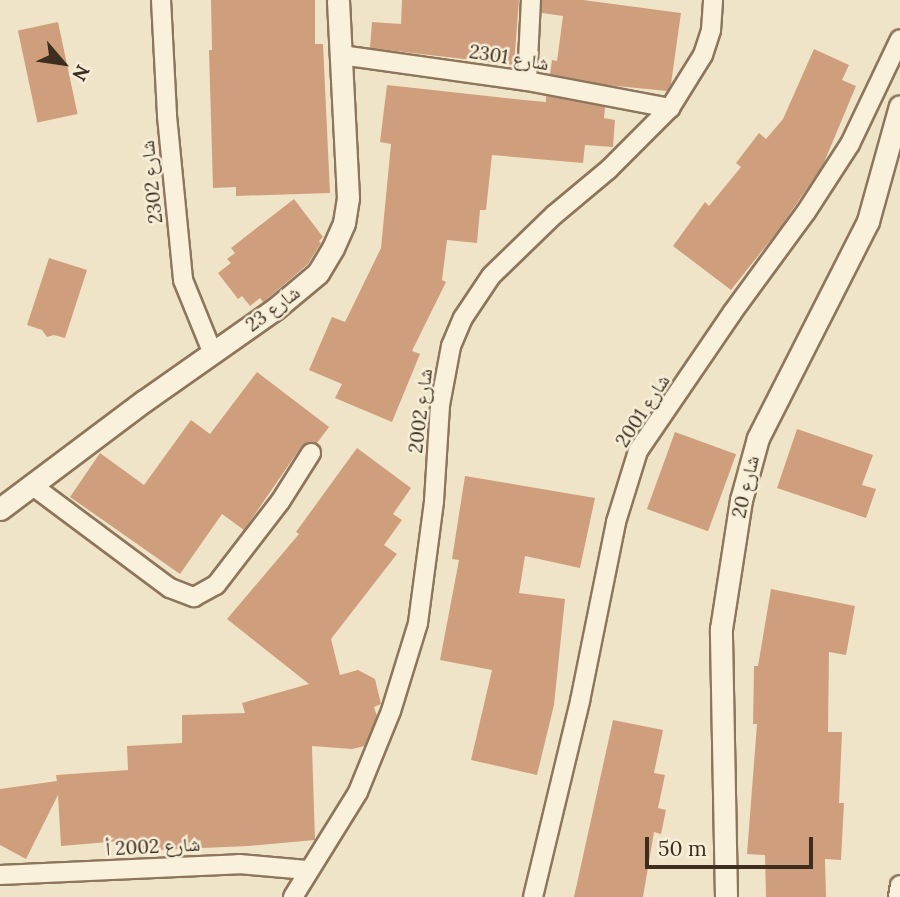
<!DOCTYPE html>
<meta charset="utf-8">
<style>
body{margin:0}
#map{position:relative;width:900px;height:897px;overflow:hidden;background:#f0e4c8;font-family:Lora,"Noto Naskh Arabic",serif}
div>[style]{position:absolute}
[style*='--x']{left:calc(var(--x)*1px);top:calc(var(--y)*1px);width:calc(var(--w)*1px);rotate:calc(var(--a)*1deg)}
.building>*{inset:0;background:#cf9f7d;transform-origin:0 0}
.roads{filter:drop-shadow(2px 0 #8d765c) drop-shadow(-2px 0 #8d765c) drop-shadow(0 2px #8d765c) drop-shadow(0 -2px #8d765c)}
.minor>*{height:18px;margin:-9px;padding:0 9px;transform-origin:9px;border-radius:9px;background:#faf1dc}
.tertiary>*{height:21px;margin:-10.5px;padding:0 10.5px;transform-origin:10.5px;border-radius:10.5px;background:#faf1dc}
span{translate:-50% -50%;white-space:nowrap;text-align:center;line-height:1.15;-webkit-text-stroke:5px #f7eed8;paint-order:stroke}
.street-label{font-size:19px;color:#3d2e20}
.north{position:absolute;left:28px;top:28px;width:70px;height:70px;-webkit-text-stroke:5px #f7eed8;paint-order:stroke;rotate:119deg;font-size:19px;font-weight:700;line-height:28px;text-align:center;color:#3d2e20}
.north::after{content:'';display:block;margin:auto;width:24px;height:32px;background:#3d2e20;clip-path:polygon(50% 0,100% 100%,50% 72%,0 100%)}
.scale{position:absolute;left:645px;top:837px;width:168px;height:32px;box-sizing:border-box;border:4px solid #3d2e20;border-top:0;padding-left:9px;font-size:21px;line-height:24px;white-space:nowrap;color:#3d2e20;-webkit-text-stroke:5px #f7eed8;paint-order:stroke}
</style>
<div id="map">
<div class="building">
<i style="clip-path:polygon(211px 0,315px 0,315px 44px,323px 44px,330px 193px,236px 196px,236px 187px,213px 188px,209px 50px,212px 50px)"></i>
<i style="clip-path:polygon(402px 0,519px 0,514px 65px,370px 48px,372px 22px,401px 24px)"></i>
<i style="clip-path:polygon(542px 0,583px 0,681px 13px,671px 84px,667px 91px,607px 85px,550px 74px,552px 60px,557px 61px,563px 16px,542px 13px)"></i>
<i style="left:58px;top:22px;width:94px;height:41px;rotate:78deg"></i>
<i style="clip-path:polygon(814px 49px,849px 65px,842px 80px,856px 86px,823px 165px,780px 228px,731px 290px,673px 246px,705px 202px,709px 206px,741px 167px,736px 163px,759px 133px,766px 139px,783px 119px)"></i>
<i style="clip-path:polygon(387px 85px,524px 100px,546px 102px,546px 96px,605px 107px,604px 118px,615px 120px,613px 147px,585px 145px,583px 163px,492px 155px,486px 210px,480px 210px,477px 243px,447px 240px,442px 280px,446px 282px,412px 351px,420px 354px,392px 422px,335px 398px,342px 384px,309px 370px,332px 317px,345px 322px,381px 248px,391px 144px,380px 142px)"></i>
<i style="clip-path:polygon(294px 199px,323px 237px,319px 241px,321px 243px,308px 264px,267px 299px,263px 302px,260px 298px,250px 306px,242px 296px,238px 299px,218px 273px,231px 263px,227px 259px,235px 253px,231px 248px)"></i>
<i style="clip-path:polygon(49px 258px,87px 270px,65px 338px,54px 335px,47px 337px,42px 330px,27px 325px)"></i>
<i style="clip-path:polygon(257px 372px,329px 427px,317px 443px,306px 443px,301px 447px,244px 530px,222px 514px,180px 574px,70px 497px,100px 453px,144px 485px,191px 420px,210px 434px)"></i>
<i style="clip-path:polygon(797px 429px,873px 455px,862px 485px,876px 489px,866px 518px,777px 488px)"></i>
<i style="left:675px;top:432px;width:65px;height:82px;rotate:20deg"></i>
<i style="clip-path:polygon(357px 448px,411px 488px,393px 514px,402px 520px,384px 545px,397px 554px,331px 639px,340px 675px,358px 670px,375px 679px,381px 704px,374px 707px,377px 716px,365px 746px,352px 749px,312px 746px,315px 840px,248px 846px,133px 851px,132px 840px,61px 846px,58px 795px,26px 859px,0 845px,0 789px,57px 781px,56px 775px,128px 770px,127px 746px,182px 743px,182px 715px,245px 713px,242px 703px,309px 684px,227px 619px,299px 534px,296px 532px)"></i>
<i style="clip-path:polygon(465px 476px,595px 498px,580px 568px,525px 556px,519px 593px,565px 599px,554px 705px,537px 775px,471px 760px,492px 670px,440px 660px,459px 560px,452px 559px)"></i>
<i style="clip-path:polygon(771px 589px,855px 606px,846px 655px,829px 652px,828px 732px,842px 732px,839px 803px,844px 803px,841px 860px,825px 859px,826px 897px,766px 897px,765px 855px,747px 854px,757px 724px,753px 724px,754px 666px,758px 666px)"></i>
<i style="clip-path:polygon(613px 720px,663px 730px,654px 773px,665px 775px,658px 808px,666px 810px,661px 834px,654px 832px,643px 897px,574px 897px)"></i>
</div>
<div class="roads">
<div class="minor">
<i style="--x:161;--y:0;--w:116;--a:87"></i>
<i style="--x:167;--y:116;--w:165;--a:84.4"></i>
<i style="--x:183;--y:280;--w:80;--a:67.9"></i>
<i style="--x:341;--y:55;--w:188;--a:8"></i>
<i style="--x:527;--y:81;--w:146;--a:10.7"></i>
<i style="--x:527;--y:81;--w:81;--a:-87.2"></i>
<i style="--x:33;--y:486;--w:171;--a:36.7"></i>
<i style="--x:170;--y:588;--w:26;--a:21"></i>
<i style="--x:194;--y:597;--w:25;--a:-29"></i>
<i style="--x:216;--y:585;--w:105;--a:-52.4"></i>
<i style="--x:280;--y:502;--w:58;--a:-57.7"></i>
<i style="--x:0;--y:875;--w:239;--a:-2.6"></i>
<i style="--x:239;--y:864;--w:68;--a:5"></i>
<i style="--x:293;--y:897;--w:123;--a:-58.2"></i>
<i style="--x:358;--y:792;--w:87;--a:-67.8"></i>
<i style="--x:391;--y:711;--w:92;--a:-72.9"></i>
<i style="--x:418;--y:623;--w:123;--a:-82.5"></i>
<i style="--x:434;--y:501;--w:96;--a:-86.4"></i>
<i style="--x:440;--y:405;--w:60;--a:-79.4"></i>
<i style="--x:451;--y:346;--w:30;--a:-67"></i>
<i style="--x:463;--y:318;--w:50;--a:-56.3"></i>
<i style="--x:491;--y:276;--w:88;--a:-44.1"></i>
<i style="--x:554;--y:215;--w:72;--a:-39.9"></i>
<i style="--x:609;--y:169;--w:86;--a:-45"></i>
<i style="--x:670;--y:108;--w:62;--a:-58.1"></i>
<i style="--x:703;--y:55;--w:26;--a:-72"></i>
<i style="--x:711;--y:30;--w:30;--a:-86"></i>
<i style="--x:533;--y:897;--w:202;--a:-76.5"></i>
<i style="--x:580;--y:701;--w:183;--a:-78.6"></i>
<i style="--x:616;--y:522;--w:74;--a:-72.8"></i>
<i style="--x:638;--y:451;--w:167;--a:-55.7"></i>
<i style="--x:732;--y:313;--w:125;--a:-53.8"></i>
<i style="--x:806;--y:212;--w:81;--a:-57.1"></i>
<i style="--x:850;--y:144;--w:116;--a:-64.5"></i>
<i style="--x:898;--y:897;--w:12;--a:-81"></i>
</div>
<div class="tertiary">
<i style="--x:0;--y:509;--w:180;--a:-36.9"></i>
<i style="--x:144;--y:401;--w:160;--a:-35.1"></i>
<i style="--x:275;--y:309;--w:56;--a:-39.9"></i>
<i style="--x:318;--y:273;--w:29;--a:-59"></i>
<i style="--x:333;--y:248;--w:27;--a:-66"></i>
<i style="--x:344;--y:223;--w:25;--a:-81"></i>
<i style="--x:348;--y:198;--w:198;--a:-92.9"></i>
<i style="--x:726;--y:897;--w:268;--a:-91.1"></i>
<i style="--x:721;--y:629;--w:131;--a:-81.2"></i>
<i style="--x:741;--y:500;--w:64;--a:-74.7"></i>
<i style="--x:758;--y:438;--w:243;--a:-63.1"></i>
<i style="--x:868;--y:221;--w:119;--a:-74.5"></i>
</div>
</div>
<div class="street-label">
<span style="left:509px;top:58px;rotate:9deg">شارع 2301</span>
<span style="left:152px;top:182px;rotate:-96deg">شارع 2302</span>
<span style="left:273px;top:309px;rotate:-37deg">شارع 23</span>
<span style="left:421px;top:411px;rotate:-83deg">شارع 2002</span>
<span style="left:643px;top:411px;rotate:-57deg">شارع 2001</span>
<span style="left:746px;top:487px;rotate:-77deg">شارع 20</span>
<span style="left:153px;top:847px;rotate:-3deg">شارع 2002 أ</span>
</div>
<div class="north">N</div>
<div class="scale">50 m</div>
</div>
